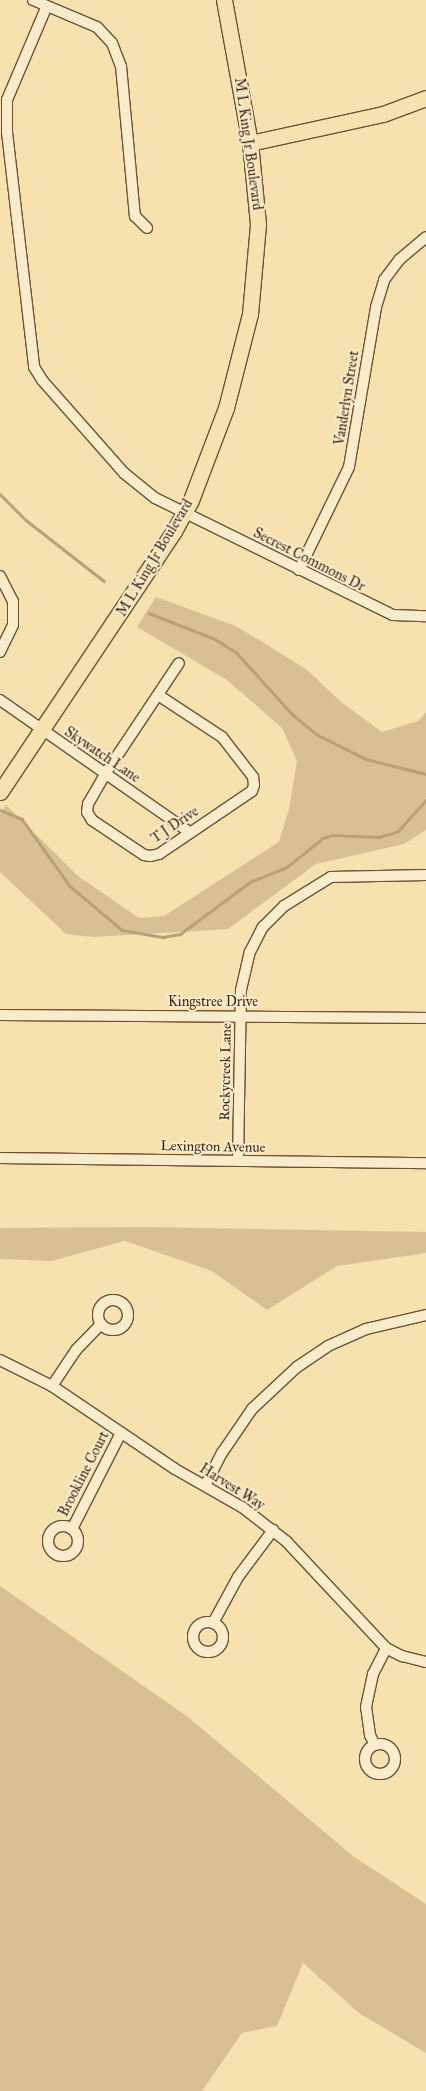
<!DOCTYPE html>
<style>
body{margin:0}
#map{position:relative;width:426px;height:2091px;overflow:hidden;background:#f6e2af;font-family:"IM FELL Great Primer",serif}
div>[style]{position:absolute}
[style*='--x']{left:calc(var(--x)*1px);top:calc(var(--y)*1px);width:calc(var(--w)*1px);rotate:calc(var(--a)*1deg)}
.green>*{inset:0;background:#d7c194}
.stream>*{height:2.5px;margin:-1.25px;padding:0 1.25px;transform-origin:1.25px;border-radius:1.25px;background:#b8a179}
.roads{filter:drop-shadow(1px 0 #6d5238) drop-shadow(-1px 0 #6d5238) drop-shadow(0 1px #6d5238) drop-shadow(0 -1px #6d5238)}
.street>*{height:10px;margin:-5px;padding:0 5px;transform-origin:5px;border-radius:5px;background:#f9eccb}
.street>.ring{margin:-5px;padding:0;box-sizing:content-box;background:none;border:10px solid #f9eccb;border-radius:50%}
.primary>*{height:15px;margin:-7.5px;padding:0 7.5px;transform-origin:7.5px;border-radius:7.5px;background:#f6e2af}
span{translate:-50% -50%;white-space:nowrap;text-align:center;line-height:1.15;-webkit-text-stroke:4px #f9eccb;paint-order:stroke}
.street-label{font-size:14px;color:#3f2210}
</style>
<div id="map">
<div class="green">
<i style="clip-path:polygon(156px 597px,236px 626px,306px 669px,341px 702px,382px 732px,418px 721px,426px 712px,426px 830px,404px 844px,316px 864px,228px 929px,94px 937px,66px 934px,0 872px,0 814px,6px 805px,78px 876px,139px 918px,164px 916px,279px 842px,289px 809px,297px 761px,282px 728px,227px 680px,137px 627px)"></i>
<i style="clip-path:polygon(146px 1227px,426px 1232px,426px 1253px,337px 1266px,267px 1310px,212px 1271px,125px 1241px,51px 1261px,0 1259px,0 1228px)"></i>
<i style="clip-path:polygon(0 1586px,188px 1717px,353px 1856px,426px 1904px,426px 2053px,359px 2013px,303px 1963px,277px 2026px,242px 2033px,202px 2091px,0 2091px)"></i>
</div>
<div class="stream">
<i style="--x:0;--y:494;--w:37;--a:45"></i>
<i style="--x:26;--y:520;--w:99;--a:38"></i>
<i style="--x:149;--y:613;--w:71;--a:21.5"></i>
<i style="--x:215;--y:639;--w:26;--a:32"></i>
<i style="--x:237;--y:653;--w:84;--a:47.9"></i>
<i style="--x:293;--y:715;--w:32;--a:39"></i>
<i style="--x:318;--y:735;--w:54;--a:26.6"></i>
<i style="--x:366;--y:759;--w:62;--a:14"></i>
<i style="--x:0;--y:810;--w:24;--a:22"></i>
<i style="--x:22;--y:819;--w:82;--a:54.4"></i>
<i style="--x:70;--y:886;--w:68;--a:40.2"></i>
<i style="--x:122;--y:930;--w:42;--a:9.7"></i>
<i style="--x:163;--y:937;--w:17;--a:-10"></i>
<i style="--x:180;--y:934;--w:87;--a:-36.6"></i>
<i style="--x:250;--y:882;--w:40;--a:-22"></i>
<i style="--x:287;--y:867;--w:46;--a:-38.9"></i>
<i style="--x:323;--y:838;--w:9;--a:-18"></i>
<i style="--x:332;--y:835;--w:47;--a:2.4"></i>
<i style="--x:379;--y:837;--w:19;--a:-16"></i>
<i style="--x:397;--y:832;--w:43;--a:-47.8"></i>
</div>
<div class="roads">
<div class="street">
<i style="--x:33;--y:0;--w:69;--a:22.9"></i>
<i style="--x:97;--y:27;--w:22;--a:47"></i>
<i style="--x:112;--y:43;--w:25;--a:69"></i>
<i style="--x:121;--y:66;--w:151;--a:84.7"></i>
<i style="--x:135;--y:216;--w:17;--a:45"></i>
<i style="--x:46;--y:8;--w:100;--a:113"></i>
<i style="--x:7;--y:100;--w:32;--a:90"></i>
<i style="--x:7;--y:132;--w:237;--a:83.4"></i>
<i style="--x:34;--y:367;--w:15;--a:58"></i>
<i style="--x:42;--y:380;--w:124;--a:48.6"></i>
<i style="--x:124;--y:473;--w:40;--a:39"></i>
<i style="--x:155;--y:498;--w:265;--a:26.2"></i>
<i style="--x:393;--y:615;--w:33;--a:2"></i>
<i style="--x:299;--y:570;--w:114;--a:-64.1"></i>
<i style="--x:349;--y:467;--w:162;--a:-80.4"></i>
<i style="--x:376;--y:307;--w:28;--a:-73"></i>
<i style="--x:384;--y:280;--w:26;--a:-53"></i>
<i style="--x:400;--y:259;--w:34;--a:-40"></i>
<i style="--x:0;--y:576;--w:28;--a:63"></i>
<i style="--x:13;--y:601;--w:24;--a:90"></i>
<i style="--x:13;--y:625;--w:30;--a:116"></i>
<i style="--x:158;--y:695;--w:77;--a:33.3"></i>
<i style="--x:222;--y:737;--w:51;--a:52.2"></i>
<i style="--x:253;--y:777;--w:8;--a:83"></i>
<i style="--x:254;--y:785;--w:6;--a:108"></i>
<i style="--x:252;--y:791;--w:112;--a:145.9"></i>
<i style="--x:159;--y:854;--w:9;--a:167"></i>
<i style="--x:150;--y:856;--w:6;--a:-171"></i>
<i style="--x:144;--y:855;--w:63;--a:-146.1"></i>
<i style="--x:92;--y:820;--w:9;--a:-122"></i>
<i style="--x:87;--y:812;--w:8;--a:-83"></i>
<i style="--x:88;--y:804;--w:34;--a:-60"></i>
<i style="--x:105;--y:774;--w:133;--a:-56.3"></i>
<i style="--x:0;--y:700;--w:231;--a:34.9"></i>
<i style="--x:0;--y:1015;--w:426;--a:0.4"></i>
<i style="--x:0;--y:1158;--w:426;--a:0.7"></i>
<i style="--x:238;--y:1161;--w:171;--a:-89"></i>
<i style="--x:241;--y:990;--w:39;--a:-77"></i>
<i style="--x:250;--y:952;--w:28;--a:-63"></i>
<i style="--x:263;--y:927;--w:30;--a:-45"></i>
<i style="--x:284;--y:906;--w:55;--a:-31.7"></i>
<i style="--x:331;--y:877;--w:95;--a:-1.2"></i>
<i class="ring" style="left:98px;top:1300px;width:20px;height:20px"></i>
<i style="--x:0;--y:1360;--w:58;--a:26.6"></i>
<i style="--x:52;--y:1386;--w:148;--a:34"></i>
<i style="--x:175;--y:1469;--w:77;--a:29.6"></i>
<i style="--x:242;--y:1507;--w:56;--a:37.7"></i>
<i style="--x:286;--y:1541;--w:146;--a:46.9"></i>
<i style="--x:386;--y:1648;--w:18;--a:27"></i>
<i style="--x:402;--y:1656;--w:25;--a:14"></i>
<i style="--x:52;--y:1386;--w:43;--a:-56.3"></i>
<i style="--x:76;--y:1350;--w:36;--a:-46"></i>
<i style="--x:206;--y:1484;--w:35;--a:-63"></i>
<i style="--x:222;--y:1453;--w:53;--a:-55.7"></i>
<i style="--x:252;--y:1409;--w:62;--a:-43"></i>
<i style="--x:297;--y:1367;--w:37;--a:-34"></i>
<i style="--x:328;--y:1346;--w:42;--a:-24.1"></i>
<i style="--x:366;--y:1329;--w:62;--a:-13.1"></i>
<i class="ring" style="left:48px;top:1526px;width:20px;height:20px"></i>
<i style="--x:72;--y:1529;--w:108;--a:-63"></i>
<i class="ring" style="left:193px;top:1622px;width:20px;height:20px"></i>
<i style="--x:213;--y:1623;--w:52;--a:-61.5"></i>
<i style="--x:238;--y:1577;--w:59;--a:-53.3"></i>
<i class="ring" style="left:365px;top:1744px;width:20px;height:20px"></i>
<i style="--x:375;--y:1745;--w:11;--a:-117"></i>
<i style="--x:370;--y:1735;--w:28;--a:-98"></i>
<i style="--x:366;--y:1707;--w:34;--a:-78"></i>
<i style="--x:373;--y:1674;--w:29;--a:-63"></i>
</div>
<div class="primary">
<i style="--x:250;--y:143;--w:136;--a:-12.3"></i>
<i style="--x:383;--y:114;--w:46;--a:-20.4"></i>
<i style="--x:0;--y:792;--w:314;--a:-56.3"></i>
<i style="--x:174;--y:531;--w:35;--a:-61"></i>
<i style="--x:191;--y:500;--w:98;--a:-69.2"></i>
<i style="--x:226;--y:408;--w:97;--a:-75.7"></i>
<i style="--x:250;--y:314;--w:90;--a:-84.9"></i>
<i style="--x:258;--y:224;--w:81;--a:-95.6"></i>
<i style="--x:250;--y:143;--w:145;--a:-100.3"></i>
</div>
</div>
<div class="street-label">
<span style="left:248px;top:144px;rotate:82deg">M L King Jr Boulevard</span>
<span style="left:347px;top:398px;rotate:-81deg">Vanderlyn Street</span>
<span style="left:155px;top:558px;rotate:-59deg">M L King Jr Boulevard</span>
<span style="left:309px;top:560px;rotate:27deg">Secrest Commons Dr</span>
<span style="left:102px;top:755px;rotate:34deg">Skywatch Lane</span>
<span style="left:175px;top:825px;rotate:-34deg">T J Drive</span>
<span style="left:213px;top:1002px">Kingstree Drive</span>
<span style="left:226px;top:1072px;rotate:-89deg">Rockycreek Lane</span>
<span style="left:213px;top:1147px;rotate:1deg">Lexington Avenue</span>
<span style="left:84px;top:1474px;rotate:-63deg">Brookline Court</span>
<span style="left:232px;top:1487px;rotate:32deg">Harvest Way</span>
</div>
</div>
